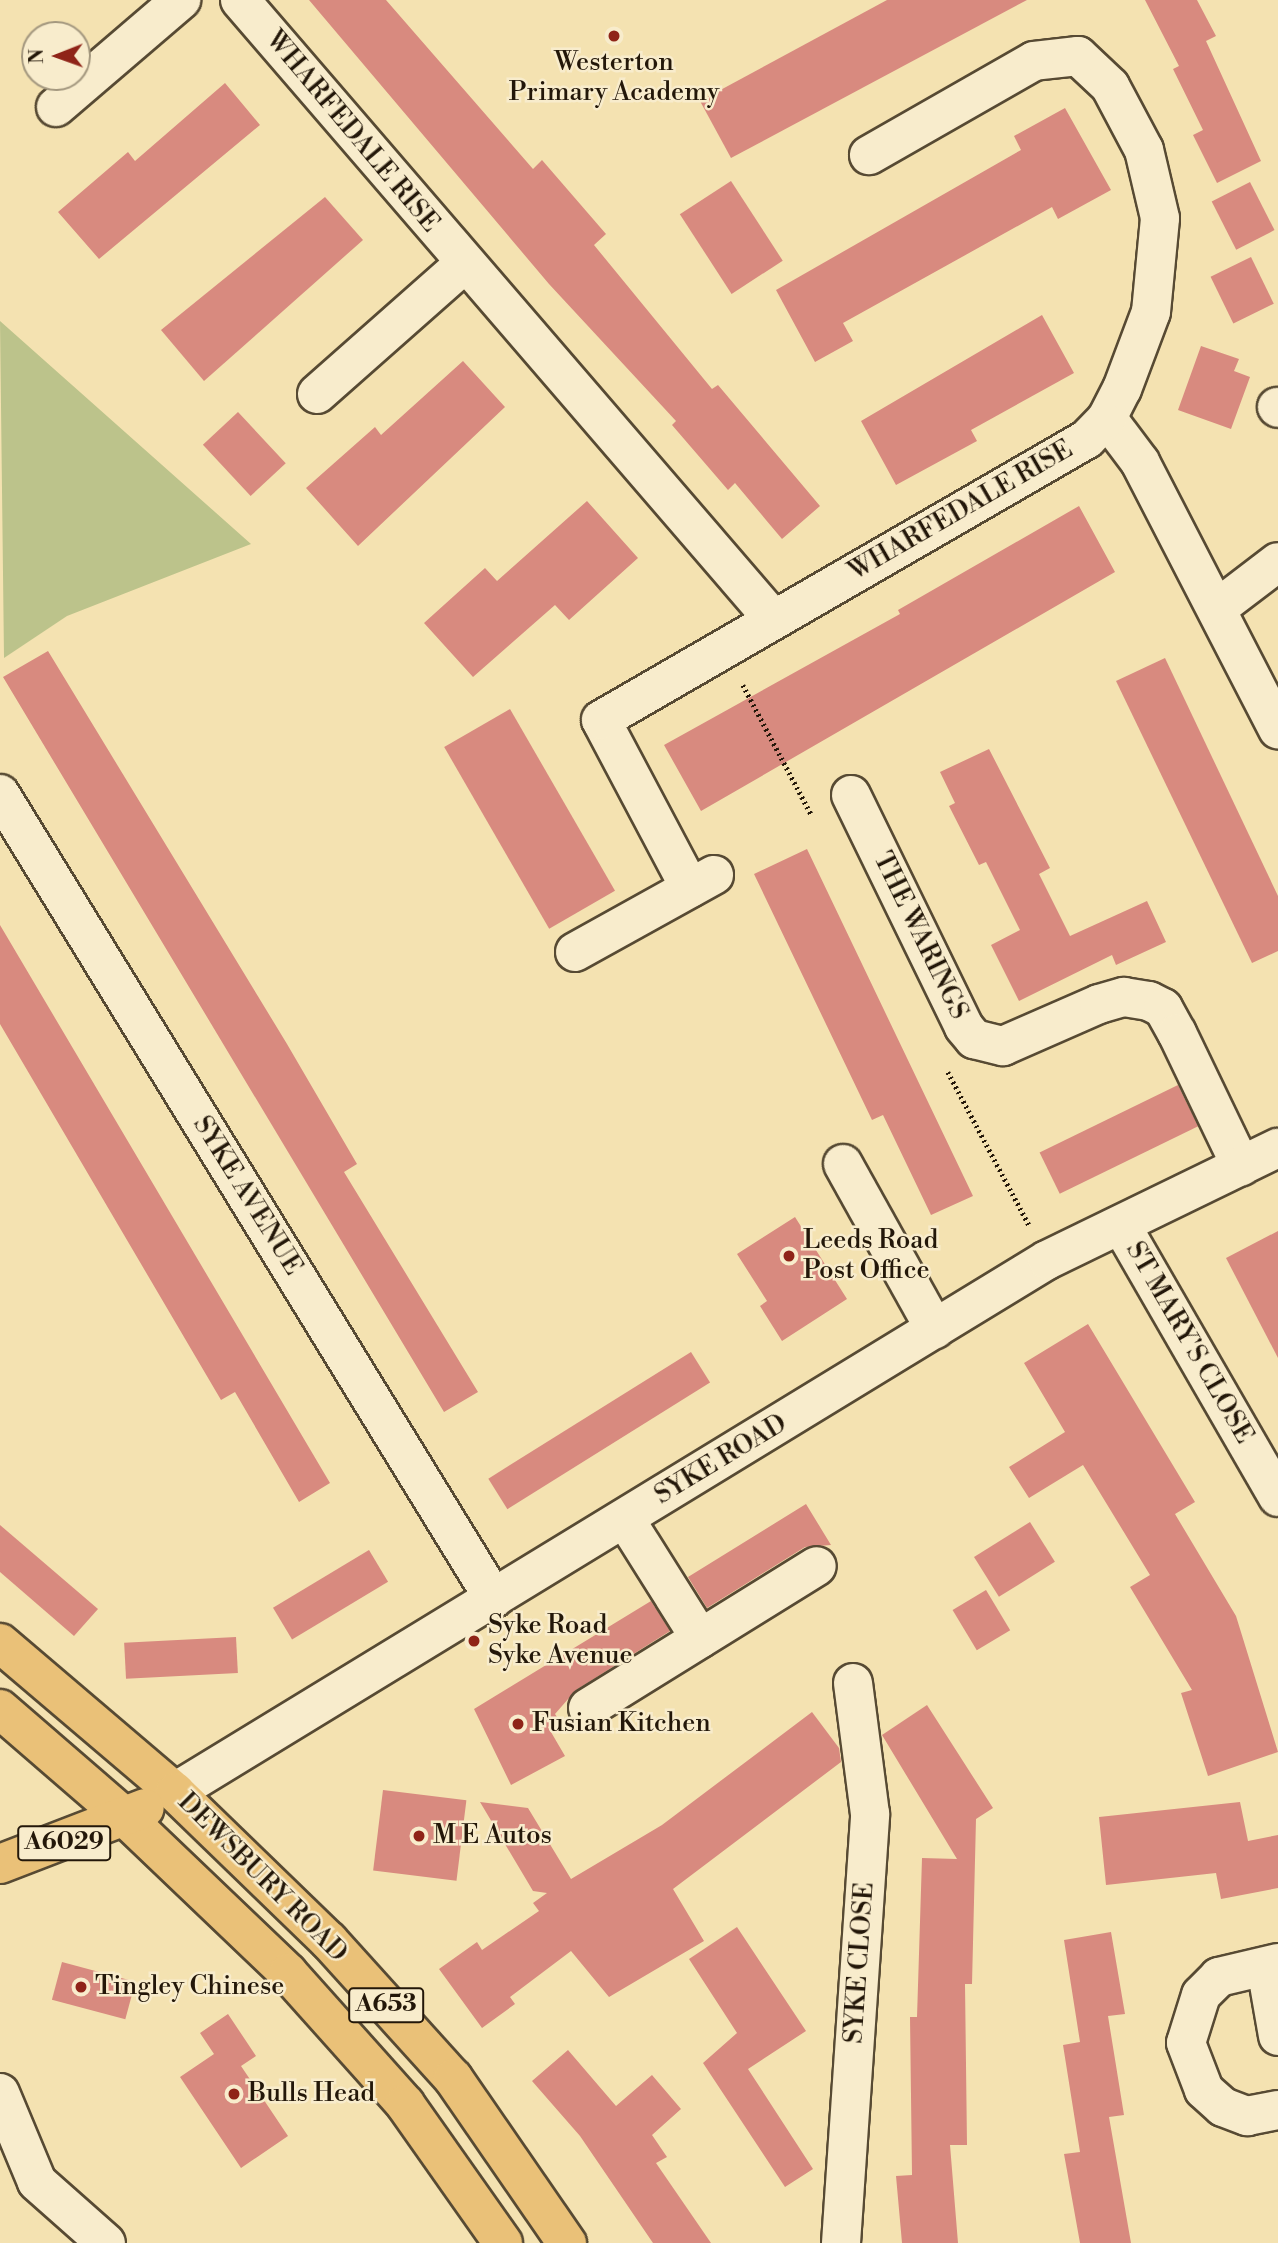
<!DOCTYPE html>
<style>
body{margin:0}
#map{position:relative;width:1278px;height:2243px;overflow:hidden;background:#f4e2b1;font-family:"Libre Bodoni",serif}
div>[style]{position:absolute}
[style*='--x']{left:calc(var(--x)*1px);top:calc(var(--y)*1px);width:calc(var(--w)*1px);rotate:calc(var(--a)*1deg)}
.green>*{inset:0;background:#bcc38b}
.building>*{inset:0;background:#d88a7f;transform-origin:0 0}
.path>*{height:4.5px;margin-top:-2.25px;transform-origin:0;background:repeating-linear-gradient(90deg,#231709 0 2px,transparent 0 5.5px)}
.roads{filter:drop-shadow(2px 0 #574a33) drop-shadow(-2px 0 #574a33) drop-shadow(0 2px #574a33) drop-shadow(0 -2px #574a33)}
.minor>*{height:38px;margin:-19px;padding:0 19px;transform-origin:19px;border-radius:19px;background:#f8eccc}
.major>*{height:38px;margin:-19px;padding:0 19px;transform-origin:19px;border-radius:19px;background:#eac178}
.dots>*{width:19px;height:19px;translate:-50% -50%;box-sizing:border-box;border:4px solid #f8eccc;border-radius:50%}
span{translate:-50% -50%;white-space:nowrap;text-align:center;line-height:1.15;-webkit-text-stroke:5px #f8eccc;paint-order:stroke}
.shield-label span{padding:2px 5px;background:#f8eccc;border:2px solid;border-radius:5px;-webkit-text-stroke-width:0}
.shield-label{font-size:24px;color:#231709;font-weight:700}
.poi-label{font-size:26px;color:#231709}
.left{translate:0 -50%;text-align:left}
.street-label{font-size:26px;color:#231709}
.north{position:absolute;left:21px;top:21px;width:70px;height:70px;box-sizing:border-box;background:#f8eccc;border:2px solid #a3977e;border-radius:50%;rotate:269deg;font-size:19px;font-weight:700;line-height:28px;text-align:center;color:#231709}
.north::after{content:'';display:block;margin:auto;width:24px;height:32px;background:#8f2418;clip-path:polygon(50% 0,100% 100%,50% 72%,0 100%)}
</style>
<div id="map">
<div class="green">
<i style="clip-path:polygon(0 321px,251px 544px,67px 616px,4px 658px)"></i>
</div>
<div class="building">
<i style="clip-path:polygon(309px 0,386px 0,533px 169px,542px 160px,606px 234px,594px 245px,712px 389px,718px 385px,820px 506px,782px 539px,735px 483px,728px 490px,672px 425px,676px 421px,549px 284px)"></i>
<i style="clip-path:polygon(887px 0,1027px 0,731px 158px,700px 101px)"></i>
<i style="clip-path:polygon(1145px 0,1197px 0,1216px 36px,1206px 41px,1261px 161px,1217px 183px,1193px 135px,1203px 130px,1173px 69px,1179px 66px)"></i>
<i style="clip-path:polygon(225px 83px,260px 125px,99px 259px,58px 212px,128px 152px,135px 161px)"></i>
<i style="clip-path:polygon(1065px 108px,1111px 190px,1058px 219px,1052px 207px,843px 323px,853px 341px,815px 362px,776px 290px,1021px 150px,1014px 136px)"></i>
<i style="left:731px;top:181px;width:95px;height:61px;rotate:57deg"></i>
<i style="left:1250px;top:182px;width:54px;height:43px;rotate:63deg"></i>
<i style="clip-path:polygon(325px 197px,363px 240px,204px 381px,161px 330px)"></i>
<i style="left:1251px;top:257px;width:52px;height:45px;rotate:64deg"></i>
<i style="clip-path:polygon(1042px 315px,1074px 373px,971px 430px,977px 441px,896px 485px,861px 421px)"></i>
<i style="clip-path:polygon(1201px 346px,1239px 359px,1234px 371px,1250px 377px,1231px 429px,1178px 410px)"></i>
<i style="clip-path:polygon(463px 361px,505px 407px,358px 546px,306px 488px,375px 427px,381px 435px)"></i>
<i style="left:238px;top:412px;width:70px;height:48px;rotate:47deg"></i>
<i style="clip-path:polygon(587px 501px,638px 558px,569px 620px,555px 605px,473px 677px,424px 623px,485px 568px,497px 581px)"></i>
<i style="clip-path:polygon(1079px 506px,1115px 572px,701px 811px,664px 745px,900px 614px,898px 610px)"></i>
<i style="clip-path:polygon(48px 651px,287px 1044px,357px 1164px,344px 1172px,478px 1392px,444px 1412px,3px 677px)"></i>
<i style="clip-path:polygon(1165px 658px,1278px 896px,1278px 951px,1252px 963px,1116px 681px)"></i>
<i style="left:510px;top:709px;width:210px;height:76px;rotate:60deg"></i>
<i style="clip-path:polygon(989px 749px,1050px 868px,1039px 874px,1070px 936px,1147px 901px,1166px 942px,1116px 965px,1112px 955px,1019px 1001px,991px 945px,1020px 930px,986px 862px,979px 865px,949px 806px,955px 803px,940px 772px)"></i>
<i style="clip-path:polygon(807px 849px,973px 1196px,931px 1215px,883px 1115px,872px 1120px,754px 874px)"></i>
<i style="clip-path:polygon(0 925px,330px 1483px,299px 1502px,235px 1392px,221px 1400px,0 1024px)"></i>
<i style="left:1178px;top:1085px;width:46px;height:154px;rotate:64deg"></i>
<i style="clip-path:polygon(795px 1217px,847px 1299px,782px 1341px,760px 1306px,767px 1301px,737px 1254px)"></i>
<i style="clip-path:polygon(1278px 1231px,1278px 1358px,1226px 1258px)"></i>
<i style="clip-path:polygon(1088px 1324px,1195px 1502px,1175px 1514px,1236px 1616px,1278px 1752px,1208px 1776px,1181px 1693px,1192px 1690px,1130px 1587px,1150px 1575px,1083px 1465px,1029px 1498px,1009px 1467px,1065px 1432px,1024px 1363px)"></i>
<i style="left:691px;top:1352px;width:36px;height:239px;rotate:58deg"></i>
<i style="clip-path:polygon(806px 1504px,831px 1545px,805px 1547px,707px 1608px,688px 1577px)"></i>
<i style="left:1030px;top:1522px;width:47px;height:66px;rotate:58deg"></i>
<i style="clip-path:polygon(0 1525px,98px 1609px,74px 1636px,0 1572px)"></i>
<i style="left:369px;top:1550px;width:37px;height:112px;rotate:59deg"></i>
<i style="left:986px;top:1590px;width:47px;height:39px;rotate:59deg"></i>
<i style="clip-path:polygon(651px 1601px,670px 1631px,576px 1690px,555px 1714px,559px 1720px,548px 1727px,565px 1756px,511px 1785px,474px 1709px)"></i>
<i style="left:236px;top:1637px;width:36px;height:112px;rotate:87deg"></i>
<i style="clip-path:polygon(927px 1705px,993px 1808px,976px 1819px,972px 1984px,965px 1984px,967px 2145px,950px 2145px,958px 2243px,902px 2243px,896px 2176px,912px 2175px,910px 2017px,917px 2017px,922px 1858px,957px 1859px,882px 1735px)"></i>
<i style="clip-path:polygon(812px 1712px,839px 1748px,841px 1762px,673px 1889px,704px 1941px,609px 1997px,571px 1951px,510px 1997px,515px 2004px,482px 2028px,439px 1969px,477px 1942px,482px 1950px,539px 1911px,533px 1903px,547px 1893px,533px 1891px,480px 1802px,528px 1808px,571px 1879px,662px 1825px)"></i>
<i style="left:383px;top:1790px;width:84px;height:81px;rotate:7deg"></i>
<i style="clip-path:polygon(1240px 1802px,1248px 1841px,1278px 1835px,1278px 1888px,1221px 1899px,1216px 1873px,1106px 1885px,1099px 1817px)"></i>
<i style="clip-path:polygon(737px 1927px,806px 2031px,748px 2069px,813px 2169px,785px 2187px,703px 2063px,737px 2033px,689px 1959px)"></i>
<i style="clip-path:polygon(1111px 1932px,1125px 2014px,1108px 2016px,1124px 2115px,1109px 2117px,1131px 2243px,1080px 2243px,1064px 2154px,1080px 2152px,1063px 2045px,1080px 2042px,1064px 1940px)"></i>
<i style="left:62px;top:1962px;width:76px;height:39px;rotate:15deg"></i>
<i style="clip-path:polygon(228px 2014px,256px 2056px,241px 2066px,288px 2136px,241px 2168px,180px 2077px,214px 2054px,200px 2033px)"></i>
<i style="clip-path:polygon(568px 2050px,616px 2106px,652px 2075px,681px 2109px,652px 2135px,667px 2157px,656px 2163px,711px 2243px,653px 2243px,580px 2136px,532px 2081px)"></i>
</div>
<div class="path">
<i style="--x:743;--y:685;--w:146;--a:62.2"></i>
<i style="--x:948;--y:1072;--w:173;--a:62.1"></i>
</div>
<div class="roads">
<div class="minor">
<i style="--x:240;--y:0;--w:817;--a:49.27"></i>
<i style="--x:56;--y:107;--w:165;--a:-40.6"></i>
<i style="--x:317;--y:394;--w:196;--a:-41.5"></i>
<i style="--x:1277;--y:407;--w:1;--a:45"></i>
<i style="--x:1107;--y:418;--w:55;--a:53.1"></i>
<i style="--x:1140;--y:462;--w:301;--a:62.7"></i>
<i style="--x:1219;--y:607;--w:74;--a:-37.3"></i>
<i style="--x:0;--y:794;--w:944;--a:58.46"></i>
<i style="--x:851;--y:795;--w:258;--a:64"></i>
<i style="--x:964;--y:1027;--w:16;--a:50"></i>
<i style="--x:974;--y:1039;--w:30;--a:14"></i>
<i style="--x:1003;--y:1046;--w:105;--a:-23.6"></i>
<i style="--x:1099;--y:1004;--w:26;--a:-16"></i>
<i style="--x:1124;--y:997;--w:25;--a:9"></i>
<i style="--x:1149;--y:1001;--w:16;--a:27"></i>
<i style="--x:1163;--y:1008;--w:29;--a:61"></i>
<i style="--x:1177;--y:1033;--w:148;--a:64.3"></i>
<i style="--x:690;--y:888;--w:190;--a:-117.9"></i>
<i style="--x:601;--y:720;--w:561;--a:-30.04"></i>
<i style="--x:1087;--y:439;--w:29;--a:-46"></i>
<i style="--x:1107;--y:418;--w:33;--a:-63"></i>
<i style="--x:1122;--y:389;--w:82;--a:-69.4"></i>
<i style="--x:1151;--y:312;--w:94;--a:-84.5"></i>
<i style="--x:1160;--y:218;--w:70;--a:-103.2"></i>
<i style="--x:1144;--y:150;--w:72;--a:-118"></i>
<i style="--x:1110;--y:86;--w:44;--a:-136.8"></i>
<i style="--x:1078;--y:56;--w:44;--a:173.5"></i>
<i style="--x:1034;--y:61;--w:190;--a:150.3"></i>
<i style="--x:575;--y:952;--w:159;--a:-29"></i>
<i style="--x:843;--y:1164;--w:189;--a:60.9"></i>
<i style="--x:1121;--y:1225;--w:314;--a:60"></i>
<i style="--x:625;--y:1519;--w:141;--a:57.8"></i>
<i style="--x:588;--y:1708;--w:269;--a:-31.8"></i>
<i style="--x:175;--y:1792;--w:1021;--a:-31.39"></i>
<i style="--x:1047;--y:1260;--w:257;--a:-25.9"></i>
<i style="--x:1278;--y:1963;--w:61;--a:166.7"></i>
<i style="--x:1219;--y:1977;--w:25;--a:135"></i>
<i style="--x:1201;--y:1995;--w:50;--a:107.4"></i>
<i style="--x:1186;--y:2043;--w:50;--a:69"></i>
<i style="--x:1204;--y:2090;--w:25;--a:42"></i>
<i style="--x:1223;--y:2107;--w:26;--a:21"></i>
<i style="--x:1247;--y:2116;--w:32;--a:-11"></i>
<i style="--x:1266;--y:1967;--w:70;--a:80.1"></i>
<i style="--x:0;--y:2093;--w:96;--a:67.4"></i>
<i style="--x:37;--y:2182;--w:92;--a:41.5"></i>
<i style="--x:841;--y:2243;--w:430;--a:-86.1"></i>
<i style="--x:870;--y:1814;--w:132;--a:-97.4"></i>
</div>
<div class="major">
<i style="--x:0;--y:1643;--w:230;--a:40.4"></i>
<i style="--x:175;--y:1792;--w:214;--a:44.1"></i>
<i style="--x:329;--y:1941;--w:185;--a:47.9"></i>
<i style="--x:453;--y:2078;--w:201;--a:55.4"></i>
<i style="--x:0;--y:1709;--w:168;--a:40.9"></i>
<i style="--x:127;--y:1819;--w:223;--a:43.7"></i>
<i style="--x:288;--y:1973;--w:176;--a:48.2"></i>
<i style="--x:405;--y:2104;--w:170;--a:54.8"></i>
<i style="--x:0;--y:1864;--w:155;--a:-21.1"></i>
</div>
</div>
<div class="dots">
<i style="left:614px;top:36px;background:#8f2418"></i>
<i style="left:789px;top:1256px;background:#8f2418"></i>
<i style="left:474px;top:1641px;background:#8f2418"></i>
<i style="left:518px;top:1724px;background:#8f2418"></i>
<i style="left:419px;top:1836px;background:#8f2418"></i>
<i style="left:81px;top:1987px;background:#8f2418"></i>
<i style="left:234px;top:2094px;background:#8f2418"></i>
</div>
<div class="shield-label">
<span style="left:64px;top:1843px">A6029</span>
<span style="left:386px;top:2005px">A653</span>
</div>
<div class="poi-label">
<span style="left:614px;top:78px">Westerton<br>Primary Academy</span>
<span class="left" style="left:803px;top:1256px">Leeds Road<br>Post Office</span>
<span class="left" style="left:488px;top:1641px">Syke Road<br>Syke Avenue</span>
<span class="left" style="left:532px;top:1724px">Fusian Kitchen</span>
<span class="left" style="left:433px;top:1836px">M E Autos</span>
<span class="left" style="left:95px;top:1987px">Tingley Chinese</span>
<span class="left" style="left:248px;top:2094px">Bulls Head</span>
</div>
<div class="street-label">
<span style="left:352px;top:132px;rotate:50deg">WHARFEDALE RISE</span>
<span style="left:961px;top:511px;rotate:-30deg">WHARFEDALE RISE</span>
<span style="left:920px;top:936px;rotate:64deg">THE WARINGS</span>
<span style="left:247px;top:1196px;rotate:58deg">SYKE AVENUE</span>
<span style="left:1189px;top:1343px;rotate:60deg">ST MARY'S CLOSE</span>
<span style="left:721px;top:1460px;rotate:-31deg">SYKE ROAD</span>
<span style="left:262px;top:1878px;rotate:45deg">DEWSBURY ROAD</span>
<span style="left:860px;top:1963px;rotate:-86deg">SYKE CLOSE</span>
</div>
<div class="north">N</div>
</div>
